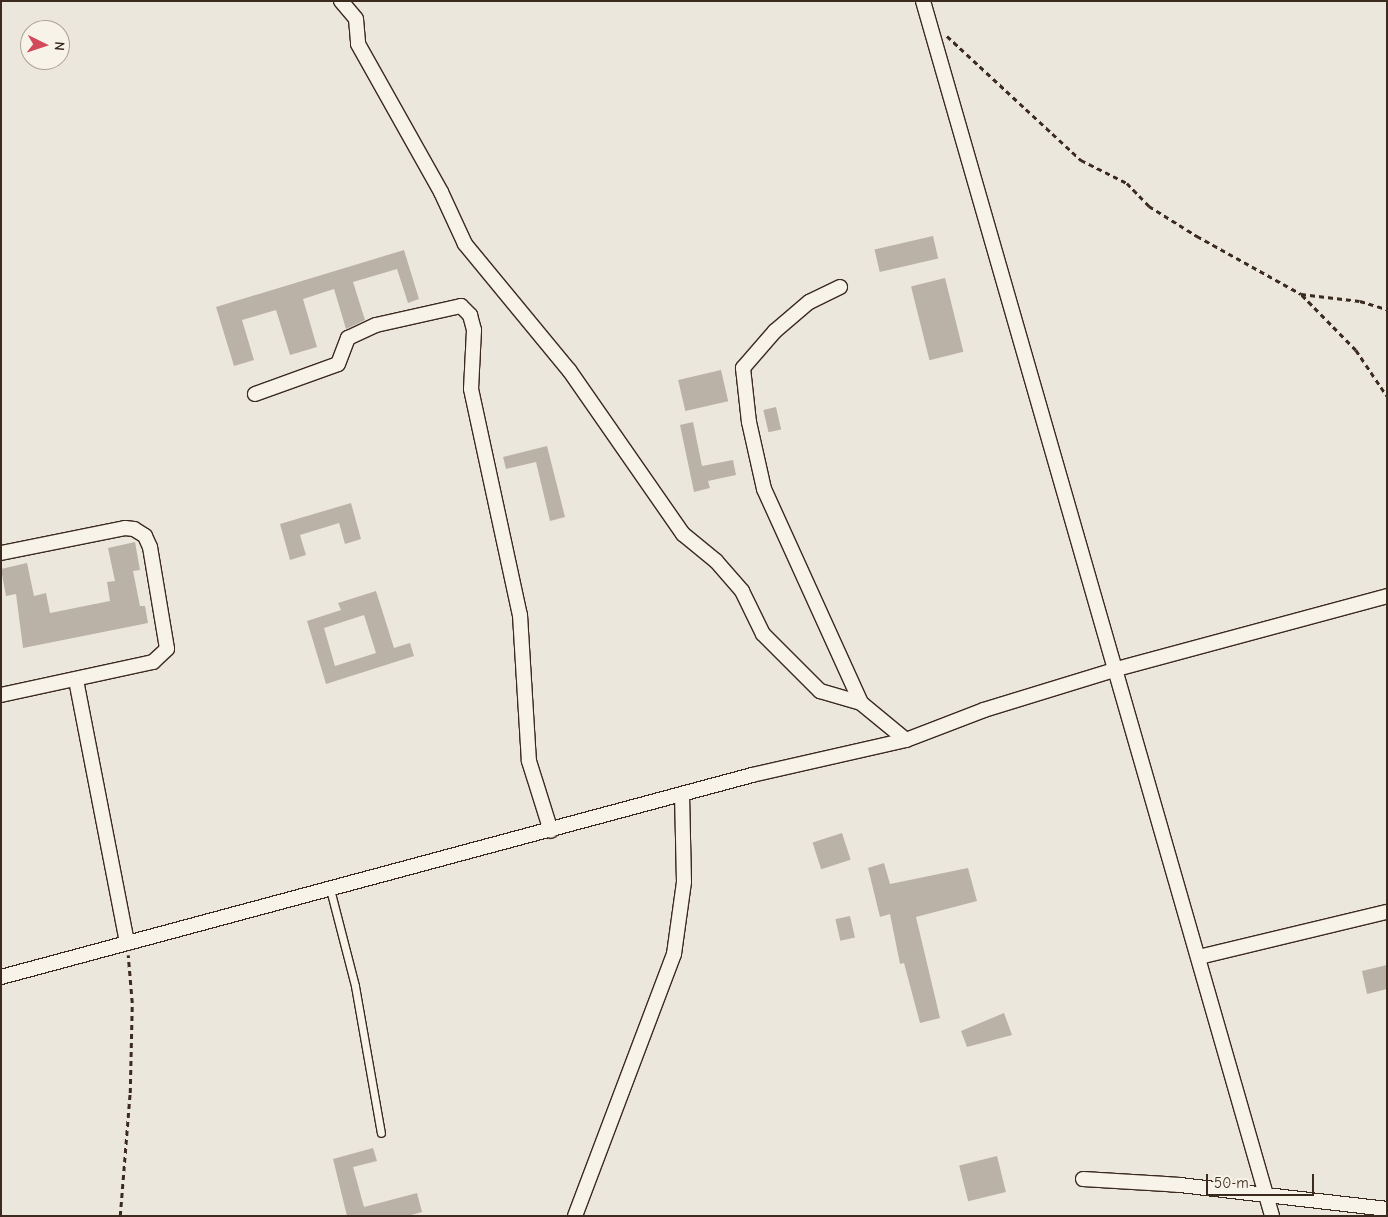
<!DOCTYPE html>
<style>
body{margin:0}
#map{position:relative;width:1388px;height:1217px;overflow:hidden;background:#ece7dc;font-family:"Comic Neue",sans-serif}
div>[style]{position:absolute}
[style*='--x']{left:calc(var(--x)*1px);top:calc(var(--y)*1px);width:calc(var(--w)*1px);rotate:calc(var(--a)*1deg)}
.building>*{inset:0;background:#bab2a7;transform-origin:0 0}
.path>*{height:2.5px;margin-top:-1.25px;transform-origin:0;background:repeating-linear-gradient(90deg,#3b2a1e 0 5px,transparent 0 9px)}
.roads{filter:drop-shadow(1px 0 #3b2a1e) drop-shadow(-1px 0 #3b2a1e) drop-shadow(0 1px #3b2a1e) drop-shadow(0 -1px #3b2a1e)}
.lane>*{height:7px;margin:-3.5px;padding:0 3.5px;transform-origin:3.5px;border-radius:3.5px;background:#f7f3e8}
.street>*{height:14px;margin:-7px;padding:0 7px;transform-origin:7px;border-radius:7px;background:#f7f3e8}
span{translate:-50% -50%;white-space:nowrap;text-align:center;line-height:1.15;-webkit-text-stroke:4.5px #f7f3e8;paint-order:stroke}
.frame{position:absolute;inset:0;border:2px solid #3b2a1e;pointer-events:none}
.north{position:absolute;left:20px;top:20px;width:50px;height:50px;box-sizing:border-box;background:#f7f3e8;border:1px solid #aca397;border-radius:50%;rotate:94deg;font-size:14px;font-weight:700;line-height:20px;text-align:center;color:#3b2a1e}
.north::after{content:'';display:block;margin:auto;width:18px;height:22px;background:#d1495b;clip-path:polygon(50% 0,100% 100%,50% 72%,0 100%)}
.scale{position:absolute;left:1206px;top:1174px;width:108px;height:22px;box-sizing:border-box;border:2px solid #3b2a1e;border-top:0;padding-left:6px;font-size:15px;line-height:18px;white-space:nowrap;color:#3b2a1e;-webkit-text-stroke:4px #f7f3e8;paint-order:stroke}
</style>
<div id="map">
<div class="building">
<i style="left:933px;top:236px;width:23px;height:60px;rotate:77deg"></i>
<i style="clip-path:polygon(404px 250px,419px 299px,408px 303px,397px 269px,353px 282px,365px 320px,346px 329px,334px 289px,303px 299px,317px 347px,290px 355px,276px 310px,242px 320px,254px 360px,234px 366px,216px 307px)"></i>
<i style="left:945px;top:278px;width:76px;height:35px;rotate:76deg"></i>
<i style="left:721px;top:370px;width:32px;height:44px;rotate:77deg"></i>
<i style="left:776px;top:407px;width:23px;height:13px;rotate:77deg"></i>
<i style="clip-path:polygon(693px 422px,702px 466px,733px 460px,736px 475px,708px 481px,710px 488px,694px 492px,680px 425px)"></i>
<i style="clip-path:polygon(547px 446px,565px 517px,550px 521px,536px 462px,506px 469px,503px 457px)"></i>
<i style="clip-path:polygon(351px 503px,361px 539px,345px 544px,339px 523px,300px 535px,306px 555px,290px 560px,280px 524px)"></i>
<i style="clip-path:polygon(135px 542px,140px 570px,133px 571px,140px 606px,145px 606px,148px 623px,23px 648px,16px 594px,6px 596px,1px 569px,27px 563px,34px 596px,46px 593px,50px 613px,110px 601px,107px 582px,115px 581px,108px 548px)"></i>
<i style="clip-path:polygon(evenodd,376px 591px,394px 648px,410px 643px,414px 656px,326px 684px,307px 621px,341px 610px,338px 603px,376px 591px,364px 615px,376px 653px,335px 666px,324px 628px,364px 615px)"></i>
<i style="left:842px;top:833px;width:28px;height:31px;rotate:72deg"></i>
<i style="clip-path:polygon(884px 863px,890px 884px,968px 868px,977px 901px,916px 917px,940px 1018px,920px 1023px,904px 963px,900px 964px,890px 914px,880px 917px,868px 868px)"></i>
<i style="left:850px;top:916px;width:22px;height:15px;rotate:77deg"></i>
<i style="clip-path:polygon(1387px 965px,1387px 989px,1367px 994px,1362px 971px)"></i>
<i style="clip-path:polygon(1004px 1013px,1012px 1035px,967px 1047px,961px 1031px)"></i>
<i style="clip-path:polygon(373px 1148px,377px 1161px,353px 1167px,364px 1207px,417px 1193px,422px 1212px,408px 1216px,347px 1216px,333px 1159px)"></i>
<i style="left:997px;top:1156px;width:37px;height:39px;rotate:76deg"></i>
</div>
<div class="path">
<i style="--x:947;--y:36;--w:183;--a:42.8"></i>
<i style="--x:1081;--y:160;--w:51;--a:26.6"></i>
<i style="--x:1127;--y:183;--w:32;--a:46"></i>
<i style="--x:1149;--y:206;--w:57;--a:32"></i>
<i style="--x:1197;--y:236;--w:119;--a:29.1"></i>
<i style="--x:1301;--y:294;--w:59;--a:6.8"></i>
<i style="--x:1360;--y:301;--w:28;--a:17"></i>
<i style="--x:1302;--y:295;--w:77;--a:45.5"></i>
<i style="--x:1356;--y:350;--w:55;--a:56"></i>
<i style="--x:120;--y:1216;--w:123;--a:-85.4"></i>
<i style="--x:130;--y:1093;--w:90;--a:-88.7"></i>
<i style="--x:132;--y:1003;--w:48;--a:-94.8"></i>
</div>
<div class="roads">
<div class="lane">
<i style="--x:330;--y:889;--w:100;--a:75.5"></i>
<i style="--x:355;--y:986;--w:149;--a:80"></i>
</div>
<div class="street">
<i style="--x:341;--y:1;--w:23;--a:50"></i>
<i style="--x:356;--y:19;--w:25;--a:85"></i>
<i style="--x:358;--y:44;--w:170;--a:60.7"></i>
<i style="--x:441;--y:192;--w:57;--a:65.2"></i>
<i style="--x:465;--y:244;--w:163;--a:50.5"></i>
<i style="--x:569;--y:370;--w:200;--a:55.2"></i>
<i style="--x:683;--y:534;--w:43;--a:39.3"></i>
<i style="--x:716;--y:561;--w:40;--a:49"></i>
<i style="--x:742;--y:591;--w:48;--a:64"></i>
<i style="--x:763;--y:634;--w:81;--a:45"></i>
<i style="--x:820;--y:691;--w:43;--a:16.3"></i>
<i style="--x:861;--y:703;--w:58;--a:39.4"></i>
<i style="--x:923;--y:1;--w:1264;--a:73.97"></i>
<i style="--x:840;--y:287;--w:34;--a:154"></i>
<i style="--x:809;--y:302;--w:45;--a:139.5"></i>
<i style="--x:775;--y:331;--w:49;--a:130.9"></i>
<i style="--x:743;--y:368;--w:54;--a:83.7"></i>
<i style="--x:749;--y:422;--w:69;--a:77.4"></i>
<i style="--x:764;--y:489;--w:235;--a:65.6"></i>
<i style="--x:255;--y:394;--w:88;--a:-19.9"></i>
<i style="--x:338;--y:364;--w:28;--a:-69"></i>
<i style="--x:348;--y:338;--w:31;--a:-25"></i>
<i style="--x:376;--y:325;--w:87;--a:-12.6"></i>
<i style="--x:461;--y:306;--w:13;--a:45"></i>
<i style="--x:470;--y:315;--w:16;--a:75"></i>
<i style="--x:474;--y:330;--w:59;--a:92.9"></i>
<i style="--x:471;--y:389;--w:231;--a:77.8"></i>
<i style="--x:520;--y:615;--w:146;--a:86.5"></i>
<i style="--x:529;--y:761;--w:73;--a:72.6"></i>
<i style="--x:1;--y:553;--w:126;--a:-11.4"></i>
<i style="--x:125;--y:528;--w:9;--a:6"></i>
<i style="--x:134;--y:529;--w:13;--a:32"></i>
<i style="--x:145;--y:536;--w:12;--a:66"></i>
<i style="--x:150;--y:547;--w:103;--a:80.5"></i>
<i style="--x:167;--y:649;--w:19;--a:137"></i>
<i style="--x:153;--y:662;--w:156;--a:167.8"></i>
<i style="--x:76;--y:680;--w:268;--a:79"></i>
<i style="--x:1199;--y:957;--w:193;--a:-13.5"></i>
<i style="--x:1;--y:977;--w:778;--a:-15.05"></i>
<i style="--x:752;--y:775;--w:158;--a:-12.8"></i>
<i style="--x:906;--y:740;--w:84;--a:-21"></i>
<i style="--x:984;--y:710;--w:139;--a:-17.1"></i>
<i style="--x:1117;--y:669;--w:280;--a:-15.1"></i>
<i style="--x:1083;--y:1179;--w:97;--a:3.5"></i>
<i style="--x:1180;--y:1185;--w:208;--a:6.6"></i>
<i style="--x:575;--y:1216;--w:280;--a:-69.3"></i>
<i style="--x:674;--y:954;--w:73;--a:-82.1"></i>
<i style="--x:684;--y:882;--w:88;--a:-91.3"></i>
</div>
</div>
<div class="frame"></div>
<div class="north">N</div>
<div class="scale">50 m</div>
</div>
